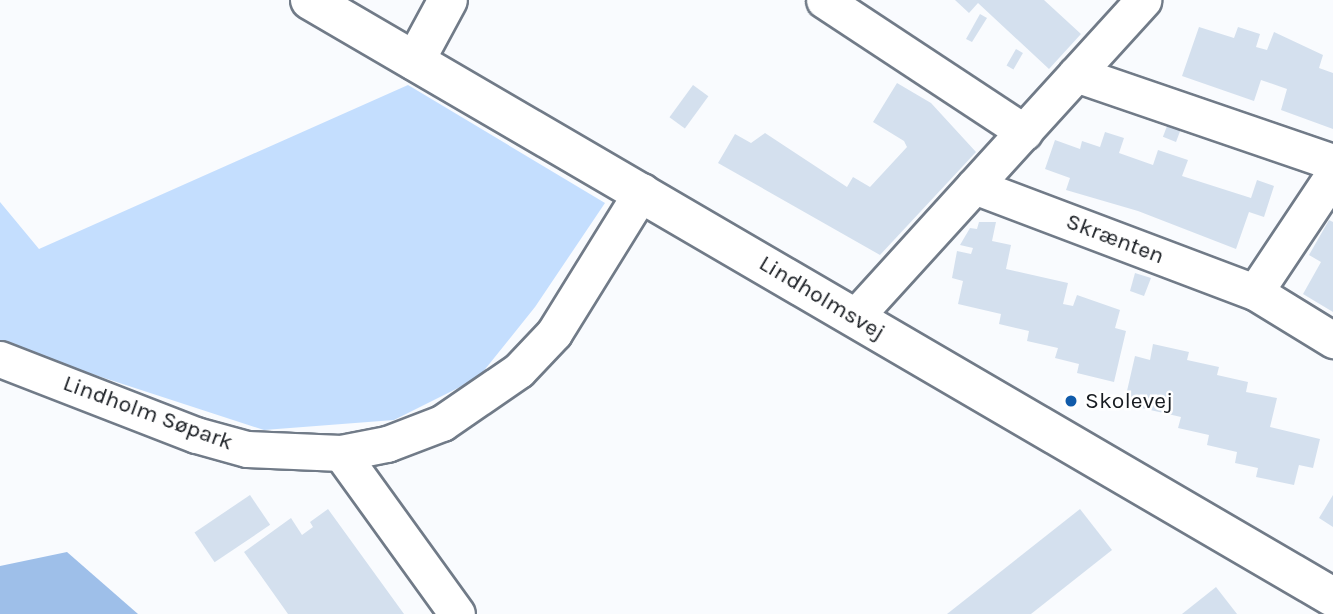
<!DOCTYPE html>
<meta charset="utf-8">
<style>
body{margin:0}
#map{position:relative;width:1333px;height:614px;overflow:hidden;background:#f9fbfe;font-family:Karla,sans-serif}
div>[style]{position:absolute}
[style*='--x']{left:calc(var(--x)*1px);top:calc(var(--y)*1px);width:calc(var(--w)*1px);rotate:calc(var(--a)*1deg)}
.green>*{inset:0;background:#c4defe}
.water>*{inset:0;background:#9ebfe9}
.building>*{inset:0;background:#d4e0ee;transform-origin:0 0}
.roads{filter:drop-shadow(2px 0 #717b88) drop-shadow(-2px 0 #717b88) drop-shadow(0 2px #717b88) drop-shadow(0 -2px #717b88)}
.minor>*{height:35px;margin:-17.5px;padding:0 17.5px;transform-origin:17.5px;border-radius:17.5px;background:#fff}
.tertiary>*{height:38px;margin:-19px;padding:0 19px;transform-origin:19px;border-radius:19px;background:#fff}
.dots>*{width:19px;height:19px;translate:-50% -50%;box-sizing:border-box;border:4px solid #fff;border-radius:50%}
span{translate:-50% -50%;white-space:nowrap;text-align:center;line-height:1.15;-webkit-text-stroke:5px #fff;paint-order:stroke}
.street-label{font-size:23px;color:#171b20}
.poi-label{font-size:23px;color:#171b20}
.left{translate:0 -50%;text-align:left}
</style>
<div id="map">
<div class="green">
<i style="clip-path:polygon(408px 85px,605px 203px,535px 307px,478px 378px,394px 420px,264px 430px,0 344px,0 202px,39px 249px)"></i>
</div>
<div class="water">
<i style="clip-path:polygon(67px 552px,138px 614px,0 614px,0 566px)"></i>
</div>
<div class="building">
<i style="clip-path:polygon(955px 0,1044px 0,1081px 34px,1049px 69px,978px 3px,969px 13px)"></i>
<i style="clip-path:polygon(980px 14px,987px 18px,972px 42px,966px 39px)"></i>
<i style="clip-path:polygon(1199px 27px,1234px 38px,1238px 27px,1260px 34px,1256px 47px,1267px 50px,1274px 32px,1323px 55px,1319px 68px,1333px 73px,1333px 129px,1281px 110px,1287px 89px,1261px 80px,1254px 101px,1182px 76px)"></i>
<i style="left:1016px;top:49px;width:8px;height:19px;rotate:30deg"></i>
<i style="clip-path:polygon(897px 83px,931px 103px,976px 152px,880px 255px,718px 163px,735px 134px,751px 143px,765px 133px,847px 187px,853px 177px,870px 187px,907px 147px,904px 141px,873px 122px)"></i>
<i style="left:693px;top:85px;width:19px;height:40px;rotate:36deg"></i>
<i style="left:1169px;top:121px;width:14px;height:17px;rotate:21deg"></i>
<i style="clip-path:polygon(1105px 132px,1124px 138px,1119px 153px,1153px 165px,1158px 150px,1188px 160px,1182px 176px,1251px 198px,1257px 180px,1274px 186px,1264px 217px,1249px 212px,1236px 249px,1138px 211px,1066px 190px,1070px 178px,1045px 169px,1055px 140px,1080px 149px,1082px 141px,1100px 147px)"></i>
<i style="clip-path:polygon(1329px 220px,1333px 222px,1333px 312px,1303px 294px,1321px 262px,1309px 255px)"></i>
<i style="clip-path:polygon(979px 222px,996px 222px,992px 241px,1011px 245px,1006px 269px,1068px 283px,1063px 304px,1073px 306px,1077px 295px,1120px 310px,1115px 328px,1126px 331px,1114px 382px,1077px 373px,1079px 364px,1055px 358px,1058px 348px,1027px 341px,1029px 331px,999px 324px,1001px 314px,958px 304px,963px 281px,952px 278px,957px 251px,971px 254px,973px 248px,960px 245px,970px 228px,977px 229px)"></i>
<i style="clip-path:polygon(1135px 273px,1151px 278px,1144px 296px,1130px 291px)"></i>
<i style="clip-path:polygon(1153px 344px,1189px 352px,1187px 360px,1219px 367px,1217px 375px,1248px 382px,1246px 392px,1277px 398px,1270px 427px,1320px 439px,1313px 468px,1299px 465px,1294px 485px,1256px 477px,1258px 468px,1235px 463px,1237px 452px,1207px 445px,1209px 435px,1178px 428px,1181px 417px,1124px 404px,1135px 356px,1150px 360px)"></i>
<i style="left:250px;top:495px;width:36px;height:67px;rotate:56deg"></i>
<i style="clip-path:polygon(1333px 495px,1333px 527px,1319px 518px)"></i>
<i style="clip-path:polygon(328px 509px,404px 614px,288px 614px,244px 552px,291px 518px,302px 535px,313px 527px,310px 522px)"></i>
<i style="clip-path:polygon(1080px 509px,1112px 550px,1031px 614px,947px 614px)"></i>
<i style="clip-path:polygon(1216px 587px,1237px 614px,1182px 614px)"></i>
</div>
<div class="roads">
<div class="minor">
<i style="--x:824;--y:0;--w:240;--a:33.4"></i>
<i style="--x:1076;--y:74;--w:272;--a:18.9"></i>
<i style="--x:974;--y:186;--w:300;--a:20.7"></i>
<i style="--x:1255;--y:292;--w:92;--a:31.6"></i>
<i style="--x:1255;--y:292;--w:141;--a:-56.3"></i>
<i style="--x:854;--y:318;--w:430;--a:-47.7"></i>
<i style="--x:0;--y:359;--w:210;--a:21.2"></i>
<i style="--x:196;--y:435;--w:53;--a:15.4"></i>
<i style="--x:247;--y:449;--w:94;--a:2.4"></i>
<i style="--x:341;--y:453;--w:47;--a:-11.1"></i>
<i style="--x:387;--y:444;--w:59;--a:-20.9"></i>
<i style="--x:442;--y:423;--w:93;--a:-34.5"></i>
<i style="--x:519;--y:370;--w:51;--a:-46.6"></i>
<i style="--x:554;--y:333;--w:167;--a:-58.2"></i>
<i style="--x:341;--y:453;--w:198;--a:54.2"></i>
</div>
<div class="tertiary">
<i style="--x:310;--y:0;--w:1184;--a:30.27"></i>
<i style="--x:415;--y:61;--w:69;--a:-61.6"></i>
</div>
</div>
<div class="dots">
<i style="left:1071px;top:401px;background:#115baa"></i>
</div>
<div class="street-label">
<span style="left:1115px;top:239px;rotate:21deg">Skrænten</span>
<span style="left:822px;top:298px;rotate:31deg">Lindholmsvej</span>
<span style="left:148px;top:413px;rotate:20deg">Lindholm Søpark</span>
</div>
<div class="poi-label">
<span class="left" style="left:1085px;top:401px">Skolevej</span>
</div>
</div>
